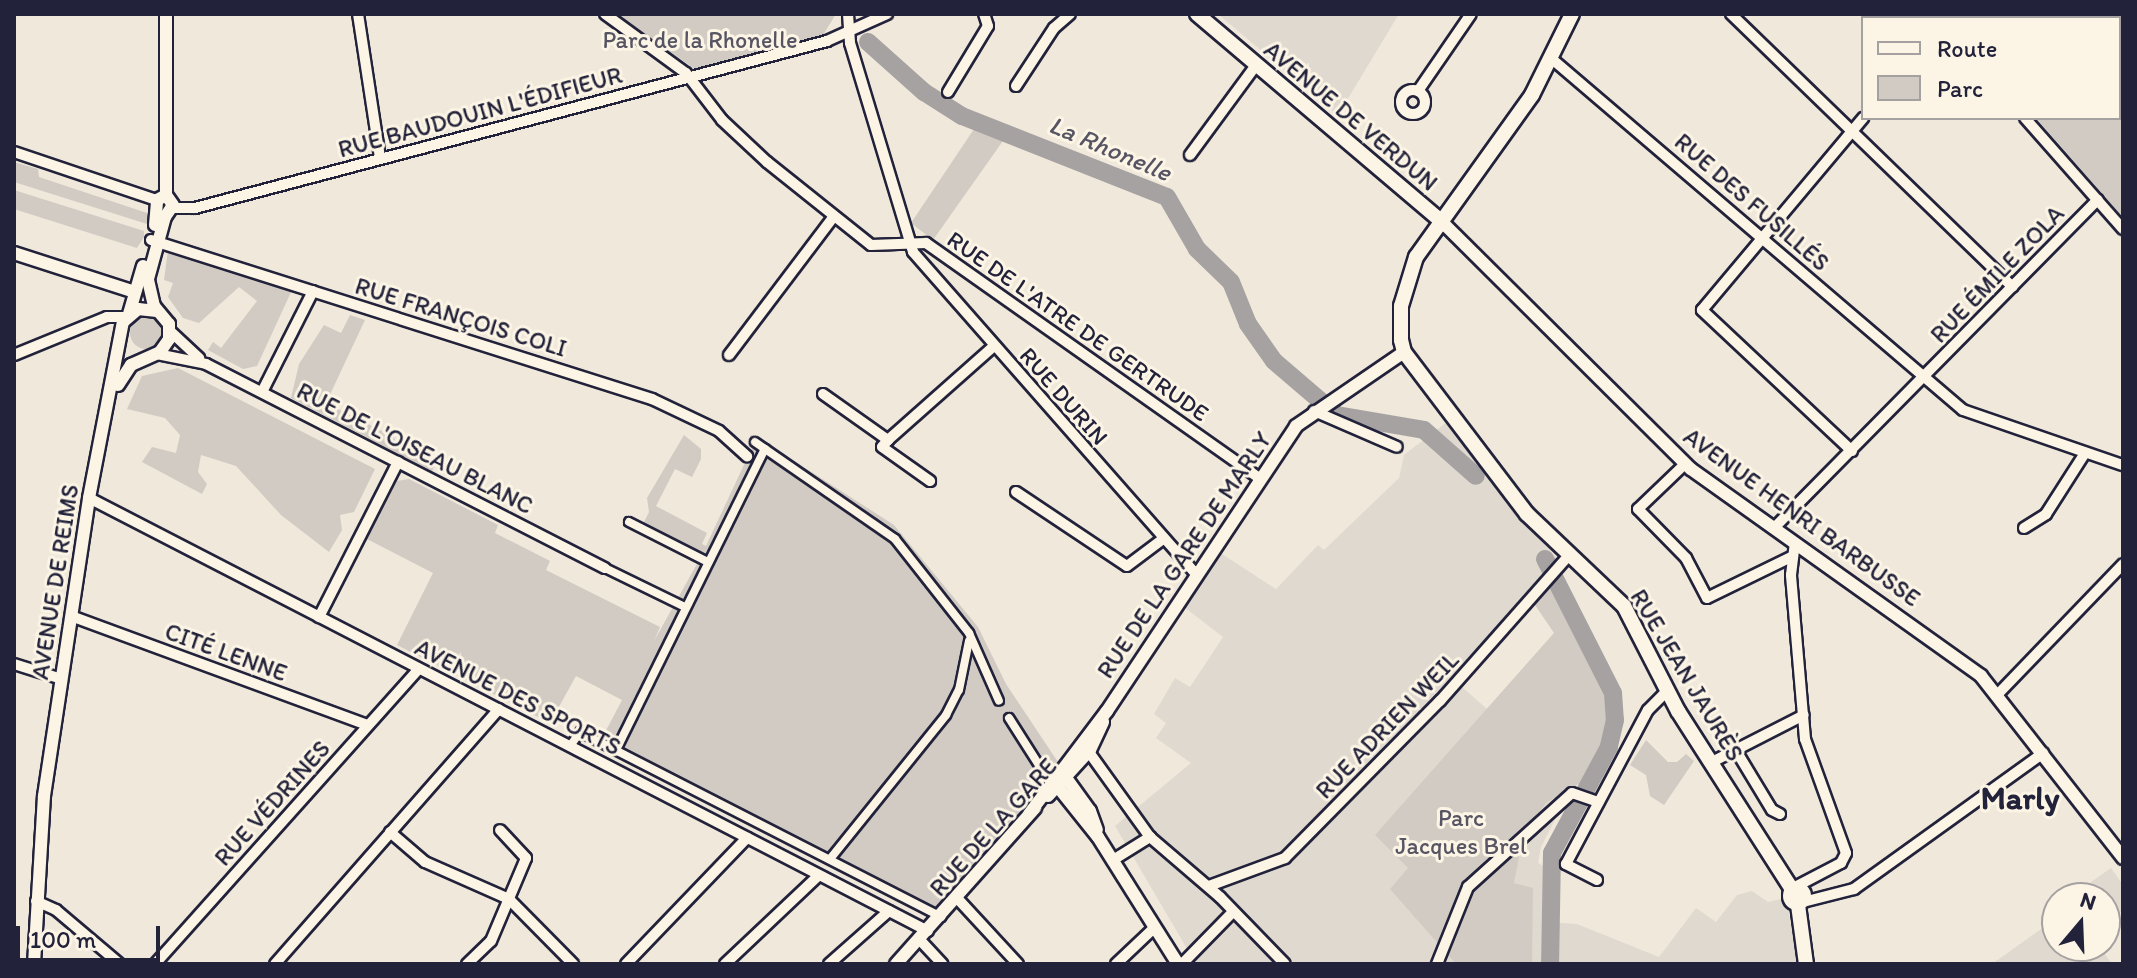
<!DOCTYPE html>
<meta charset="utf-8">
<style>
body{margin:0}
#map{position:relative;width:2137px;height:978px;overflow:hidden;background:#efe8db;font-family:Itim,sans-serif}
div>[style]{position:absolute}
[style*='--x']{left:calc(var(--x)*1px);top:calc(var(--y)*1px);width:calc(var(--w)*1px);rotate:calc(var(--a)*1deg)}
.built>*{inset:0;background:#e0d9cf}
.green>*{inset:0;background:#d1cbc3}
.round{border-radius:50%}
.river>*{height:18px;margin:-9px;padding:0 9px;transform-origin:9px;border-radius:9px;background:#a6a2a2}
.roads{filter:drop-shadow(2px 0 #22223b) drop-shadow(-2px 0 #22223b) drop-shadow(0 2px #22223b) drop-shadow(0 -2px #22223b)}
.pedestrian>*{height:8px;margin:-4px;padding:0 4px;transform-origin:4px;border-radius:4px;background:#fcf5e5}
.minor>*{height:10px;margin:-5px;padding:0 5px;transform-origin:5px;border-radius:5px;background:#fcf5e5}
.minor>.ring{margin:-5px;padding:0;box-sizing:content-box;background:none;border:10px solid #fcf5e5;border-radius:50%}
.tertiary>*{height:12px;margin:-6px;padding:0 6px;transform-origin:6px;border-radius:6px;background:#fcf5e5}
.secondary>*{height:14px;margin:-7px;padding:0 7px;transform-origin:7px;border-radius:7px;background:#fcf5e5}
.secondary>.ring{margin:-7px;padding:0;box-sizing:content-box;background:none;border:14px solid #fcf5e5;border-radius:50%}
span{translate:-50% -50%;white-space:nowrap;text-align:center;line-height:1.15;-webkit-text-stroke:6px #fcf5e5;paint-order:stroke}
.park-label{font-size:24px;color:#575564}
.street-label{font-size:24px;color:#22223b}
.water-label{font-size:26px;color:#575564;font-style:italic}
.district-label{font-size:32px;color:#22223b;font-weight:700}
.frame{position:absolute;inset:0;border:16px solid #22223b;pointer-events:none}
.legend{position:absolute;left:1861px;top:16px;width:260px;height:104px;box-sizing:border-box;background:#fcf5e5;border:2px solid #a5a1a1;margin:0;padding:10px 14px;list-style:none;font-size:24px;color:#22223b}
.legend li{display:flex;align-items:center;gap:16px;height:40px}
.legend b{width:40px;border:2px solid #a5a1a1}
.north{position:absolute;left:2041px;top:882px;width:80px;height:80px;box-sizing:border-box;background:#fcf5e5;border:2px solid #a5a1a1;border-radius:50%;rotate:19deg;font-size:22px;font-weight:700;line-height:32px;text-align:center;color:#22223b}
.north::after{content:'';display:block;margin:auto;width:28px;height:36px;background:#22223b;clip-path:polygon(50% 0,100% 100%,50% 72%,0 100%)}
.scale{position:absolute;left:16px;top:926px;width:144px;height:36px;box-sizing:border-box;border:4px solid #22223b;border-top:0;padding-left:10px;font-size:24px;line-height:28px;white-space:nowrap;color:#22223b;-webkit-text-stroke:6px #fcf5e5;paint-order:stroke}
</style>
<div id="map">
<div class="built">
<i style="clip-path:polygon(1218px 14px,1399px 14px,1338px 115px)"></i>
<i style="clip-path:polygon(1447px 422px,1558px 560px,1455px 681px,1573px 784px,1541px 847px,1538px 863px,1548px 868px,1548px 922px,1577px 924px,1659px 957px,1696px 908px,1716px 922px,1737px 895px,1752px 891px,1768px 902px,1786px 898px,1798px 964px,1196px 964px,1115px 826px,1191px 763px,1156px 738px,1166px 723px,1154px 714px,1175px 678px,1190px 687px,1223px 637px,1184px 607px,1219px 552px,1276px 589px,1318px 545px,1324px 550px,1399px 478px,1404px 455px)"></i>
<i style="clip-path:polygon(2111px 868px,2123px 885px,2123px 910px,2105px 922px,2105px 898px,2068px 898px)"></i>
<i style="clip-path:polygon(2057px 906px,2057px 946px,2099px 946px,2112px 964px,1992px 964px,2051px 922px,2045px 914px)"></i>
</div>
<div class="green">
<i style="clip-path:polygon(617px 14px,836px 14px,823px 35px,695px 69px)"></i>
<i style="clip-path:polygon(1944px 14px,2123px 14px,2123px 217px,2036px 118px,2119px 118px,2119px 18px)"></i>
<i style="clip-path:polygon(974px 129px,1005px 138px,933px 240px,911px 223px)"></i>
<i style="clip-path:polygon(14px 162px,38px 169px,39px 177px,150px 214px,147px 224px,14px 182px)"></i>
<i style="clip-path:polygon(14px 190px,144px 231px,144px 237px,137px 248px,14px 209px)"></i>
<i style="clip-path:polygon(168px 250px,292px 290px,257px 366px,243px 369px,208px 350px,213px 342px,221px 348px,257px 301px,239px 287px,199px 323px,183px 318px,168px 297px,173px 283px,164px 280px)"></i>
<i style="clip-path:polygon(350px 315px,365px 320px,326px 403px,394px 437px,397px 446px,435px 465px,432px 471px,291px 398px,299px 364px,324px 325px,341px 333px)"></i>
<i class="round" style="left:130px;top:317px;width:32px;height:32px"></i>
<i style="clip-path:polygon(178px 368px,375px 469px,354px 512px,340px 515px,342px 530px,329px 552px,281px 515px,236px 466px,201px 455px,198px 472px,207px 484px,202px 494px,142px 462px,152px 447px,176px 453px,180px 435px,165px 418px,127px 409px,142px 376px)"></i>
<i style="clip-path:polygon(684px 435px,701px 449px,701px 459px,692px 477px,675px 469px,656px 506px,707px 533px,702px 544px,706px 546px,757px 437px,894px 525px,978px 627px,1006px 684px,1060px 765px,927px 917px,598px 746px,622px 700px,576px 676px,550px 723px,397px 645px,433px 573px,367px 539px,397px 481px,409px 479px,498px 525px,495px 533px,550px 561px,546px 570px,660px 627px,654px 641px,702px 555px,642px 526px,649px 512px,647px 498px)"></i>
<i style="clip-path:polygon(1555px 582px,1606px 691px,1610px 716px,1604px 742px,1582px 782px,1546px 803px,1524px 832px,1514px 883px,1533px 888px,1532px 964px,1456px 964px,1390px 889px,1408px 868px,1375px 835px,1554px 633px,1535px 605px)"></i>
<i style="clip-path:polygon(1646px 740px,1668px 762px,1677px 762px,1686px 754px,1694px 761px,1664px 805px,1650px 796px,1646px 775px,1630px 765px)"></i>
</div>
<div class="river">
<i style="--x:868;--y:42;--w:75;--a:41.8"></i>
<i style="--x:924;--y:92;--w:45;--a:32.3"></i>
<i style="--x:962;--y:116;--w:220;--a:21.6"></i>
<i style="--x:1167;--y:197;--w:60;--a:60"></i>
<i style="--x:1197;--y:249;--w:47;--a:44.1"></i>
<i style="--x:1231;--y:282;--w:45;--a:68"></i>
<i style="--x:1248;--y:324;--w:45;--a:54.9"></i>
<i style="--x:1274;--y:361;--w:83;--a:40.6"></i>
<i style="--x:1337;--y:415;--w:88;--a:9.8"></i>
<i style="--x:1424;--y:430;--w:69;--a:41.5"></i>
<i style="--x:1545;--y:559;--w:150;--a:63.1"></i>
<i style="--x:1613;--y:693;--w:27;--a:86"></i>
<i style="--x:1615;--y:720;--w:28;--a:103"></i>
<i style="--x:1609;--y:747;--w:120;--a:118.3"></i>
<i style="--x:1552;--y:853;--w:111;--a:91"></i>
</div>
<div class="roads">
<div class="pedestrian">
<i style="--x:755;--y:442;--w:170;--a:34.7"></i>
<i style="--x:895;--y:539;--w:120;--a:51.8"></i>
<i style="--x:969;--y:633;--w:74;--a:66.2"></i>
<i style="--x:629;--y:522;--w:89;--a:26.9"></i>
<i style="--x:605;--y:568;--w:89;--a:26"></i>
<i style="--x:1009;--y:718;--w:78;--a:57.5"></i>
<i style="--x:570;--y:746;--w:17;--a:-54"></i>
<i style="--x:580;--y:732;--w:406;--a:27.1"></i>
<i style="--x:616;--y:750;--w:336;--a:-63.7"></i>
<i style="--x:830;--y:859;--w:185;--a:-51.1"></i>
<i style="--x:946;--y:715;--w:28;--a:-63"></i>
<i style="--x:959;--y:690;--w:50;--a:-78.5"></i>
</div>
<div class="minor">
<i style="--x:358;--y:14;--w:146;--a:81.3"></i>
<i style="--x:605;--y:14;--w:100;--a:36.1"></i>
<i style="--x:686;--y:73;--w:59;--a:52.5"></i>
<i style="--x:722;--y:120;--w:62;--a:43"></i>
<i style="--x:767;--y:162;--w:133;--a:38.6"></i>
<i style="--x:871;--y:245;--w:55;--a:-2.1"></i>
<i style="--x:926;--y:243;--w:409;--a:35.2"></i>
<i style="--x:848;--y:14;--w:29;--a:86"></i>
<i style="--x:850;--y:43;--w:218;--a:73.2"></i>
<i style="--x:913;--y:252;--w:430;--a:48.7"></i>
<i style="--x:1731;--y:14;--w:392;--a:44.1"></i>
<i style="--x:1933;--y:14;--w:5;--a:53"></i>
<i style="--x:1552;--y:59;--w:540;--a:40.5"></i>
<i style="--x:1963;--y:410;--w:169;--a:19"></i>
<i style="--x:1016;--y:86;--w:69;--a:-56.8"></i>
<i style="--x:1054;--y:28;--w:21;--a:-41"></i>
<i class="ring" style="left:1401px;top:90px;width:14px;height:14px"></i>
<i style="--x:1418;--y:91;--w:93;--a:-55.5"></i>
<i style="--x:948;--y:92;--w:77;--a:-58.8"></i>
<i style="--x:988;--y:26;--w:13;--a:-108"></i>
<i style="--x:2025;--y:118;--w:148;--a:48.6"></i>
<i style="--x:14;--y:152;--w:151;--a:18.6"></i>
<i style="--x:1190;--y:155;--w:112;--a:-53.7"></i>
<i style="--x:172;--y:208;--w:23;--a:0"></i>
<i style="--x:195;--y:208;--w:654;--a:-14.8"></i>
<i style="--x:827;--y:41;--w:66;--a:-24.2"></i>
<i style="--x:151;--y:240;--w:526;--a:17.61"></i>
<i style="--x:652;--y:399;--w:74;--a:25.5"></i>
<i style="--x:719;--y:431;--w:38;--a:42"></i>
<i style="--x:170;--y:331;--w:40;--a:43"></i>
<i style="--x:157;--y:354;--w:50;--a:11.5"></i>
<i style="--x:206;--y:364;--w:448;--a:27.1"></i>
<i style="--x:14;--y:355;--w:100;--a:-22.2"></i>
<i style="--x:107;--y:317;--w:20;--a:0"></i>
<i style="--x:729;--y:355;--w:174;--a:-52.9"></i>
<i style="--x:262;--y:392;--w:113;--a:-63.2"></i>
<i style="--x:823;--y:394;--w:80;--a:35.3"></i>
<i style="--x:888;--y:440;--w:9;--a:131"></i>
<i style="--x:882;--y:447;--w:59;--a:35.3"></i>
<i style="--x:1314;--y:411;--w:90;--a:23.4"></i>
<i style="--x:888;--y:440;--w:142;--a:-41.6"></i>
<i style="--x:1852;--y:451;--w:206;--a:-136.8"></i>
<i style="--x:1702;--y:310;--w:251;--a:-50"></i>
<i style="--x:1685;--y:464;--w:65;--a:136.2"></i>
<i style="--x:1638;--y:509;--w:69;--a:45.6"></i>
<i style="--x:1686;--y:558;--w:45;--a:62.3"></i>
<i style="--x:1707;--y:598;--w:93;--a:-26"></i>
<i style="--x:1016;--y:492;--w:133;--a:33.7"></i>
<i style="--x:1127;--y:566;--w:45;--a:-36.9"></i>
<i style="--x:89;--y:498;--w:944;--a:27.3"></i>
<i style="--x:1774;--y:528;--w:461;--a:-45.4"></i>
<i style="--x:2024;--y:528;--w:26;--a:-32"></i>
<i style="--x:2046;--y:514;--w:72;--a:-57.4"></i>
<i style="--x:71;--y:616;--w:315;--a:20.2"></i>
<i style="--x:319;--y:617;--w:174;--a:-63"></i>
<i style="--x:14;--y:664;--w:50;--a:17.4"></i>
<i style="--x:1998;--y:694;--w:180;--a:-46.1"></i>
<i style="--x:1086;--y:748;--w:110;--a:54.3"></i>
<i style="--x:1150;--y:837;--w:92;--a:40.6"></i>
<i style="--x:1220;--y:897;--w:93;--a:45.9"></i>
<i style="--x:1735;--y:749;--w:71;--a:58.8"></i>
<i style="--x:1772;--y:810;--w:9;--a:27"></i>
<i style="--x:1712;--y:762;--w:103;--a:-27.1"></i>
<i style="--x:390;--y:832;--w:46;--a:40.6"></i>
<i style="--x:425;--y:862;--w:92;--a:23.8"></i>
<i style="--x:509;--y:899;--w:91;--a:45.4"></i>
<i style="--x:1113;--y:860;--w:44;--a:-31.9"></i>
<i style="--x:1597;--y:880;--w:35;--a:-153"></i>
<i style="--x:1566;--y:864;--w:174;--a:-62"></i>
<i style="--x:1648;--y:710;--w:27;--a:-45"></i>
<i style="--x:1209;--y:886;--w:81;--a:-20.2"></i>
<i style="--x:1285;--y:858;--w:221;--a:-45.4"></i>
<i style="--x:1440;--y:701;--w:195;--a:-48.5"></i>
<i style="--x:1795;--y:887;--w:52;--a:-27.6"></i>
<i style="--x:1841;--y:863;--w:11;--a:-63"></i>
<i style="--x:1846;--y:853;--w:121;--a:-109.8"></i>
<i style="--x:1805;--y:739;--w:165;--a:-94.9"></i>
<i style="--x:1791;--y:575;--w:31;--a:-83"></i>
<i style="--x:957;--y:898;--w:90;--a:47.3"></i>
<i style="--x:36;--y:901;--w:22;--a:24"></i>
<i style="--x:56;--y:910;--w:84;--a:40.2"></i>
<i style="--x:1803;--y:902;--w:53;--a:-14.3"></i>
<i style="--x:1854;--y:889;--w:233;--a:-35.7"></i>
<i style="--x:920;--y:940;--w:33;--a:47"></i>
<i style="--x:155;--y:964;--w:396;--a:-48.2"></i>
<i style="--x:275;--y:964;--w:339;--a:-48.7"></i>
<i style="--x:467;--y:964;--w:33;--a:-44"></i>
<i style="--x:491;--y:941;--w:90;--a:-67.1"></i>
<i style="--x:526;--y:858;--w:38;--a:-133"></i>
<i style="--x:626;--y:964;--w:175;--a:-46.2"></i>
<i style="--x:725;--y:964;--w:129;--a:-43.4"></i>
<i style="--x:829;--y:964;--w:80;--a:-41.5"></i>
<i style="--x:1116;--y:964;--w:54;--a:-43.5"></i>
<i style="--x:1182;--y:964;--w:73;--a:-45.6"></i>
<i style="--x:1437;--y:964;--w:83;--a:-68.1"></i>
<i style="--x:1468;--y:887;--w:140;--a:-42.1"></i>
<i style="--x:1572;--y:793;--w:28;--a:19"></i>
</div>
<div class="tertiary">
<i style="--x:166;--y:195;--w:181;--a:-90"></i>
<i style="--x:1441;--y:221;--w:352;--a:44.8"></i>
<i style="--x:1691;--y:469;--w:356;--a:35.5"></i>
<i style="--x:1981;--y:676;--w:231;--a:52"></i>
<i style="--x:155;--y:225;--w:25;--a:-85"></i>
<i style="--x:157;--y:200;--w:10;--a:-29"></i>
<i style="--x:14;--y:253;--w:127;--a:17.9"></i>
<i style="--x:129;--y:314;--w:50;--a:-73.7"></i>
<i style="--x:118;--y:385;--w:24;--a:-57"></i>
<i style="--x:131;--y:365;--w:32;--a:-24"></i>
<i style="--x:160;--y:352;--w:16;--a:-55"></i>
<i style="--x:169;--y:339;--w:15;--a:-90"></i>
<i style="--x:169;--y:324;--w:23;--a:-130"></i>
<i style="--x:154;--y:306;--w:28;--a:-103"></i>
<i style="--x:148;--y:279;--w:64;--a:-74.7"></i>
<i style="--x:165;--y:217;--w:14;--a:-56"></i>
<i style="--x:173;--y:205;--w:12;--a:-125"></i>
<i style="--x:1064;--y:775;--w:44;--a:54.2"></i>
<i style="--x:1090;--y:811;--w:20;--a:70"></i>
<i style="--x:1054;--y:782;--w:70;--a:51.3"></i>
<i style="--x:1098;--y:837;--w:150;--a:57.8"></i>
<i style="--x:1048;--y:796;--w:62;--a:-47.6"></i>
<i style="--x:1090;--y:750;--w:31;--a:-65"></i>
<i style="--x:1029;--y:814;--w:129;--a:-52.9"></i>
<i style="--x:1107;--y:711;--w:342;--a:-56.4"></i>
<i style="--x:1296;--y:426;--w:131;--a:-34.4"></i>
<i style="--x:34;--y:964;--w:168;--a:-86.6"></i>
<i style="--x:44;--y:796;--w:301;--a:-81.4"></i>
<i style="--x:89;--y:498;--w:179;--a:-79.1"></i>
<i style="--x:123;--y:322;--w:20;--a:-41"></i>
<i style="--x:138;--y:309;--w:19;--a:6"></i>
<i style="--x:896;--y:964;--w:209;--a:-48.3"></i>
</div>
<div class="secondary">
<i style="--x:1197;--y:14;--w:320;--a:40.3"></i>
<i style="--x:1572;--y:14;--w:90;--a:116.3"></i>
<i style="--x:1532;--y:95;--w:199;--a:125.6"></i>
<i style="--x:1416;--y:257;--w:51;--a:107"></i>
<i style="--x:1401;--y:306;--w:34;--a:90"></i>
<i style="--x:1401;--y:340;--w:12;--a:76"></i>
<i style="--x:1404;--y:352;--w:203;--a:52.8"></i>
<i style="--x:1527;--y:514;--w:134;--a:43.5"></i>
<i style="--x:1624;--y:606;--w:118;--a:62.8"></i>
<i style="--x:1678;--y:711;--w:210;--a:57.4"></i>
<i class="ring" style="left:1790px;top:889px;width:0;height:0"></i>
<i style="--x:1798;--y:905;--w:60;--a:82.3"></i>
</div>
</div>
<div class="park-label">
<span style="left:700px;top:40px">Parc de la Rhonelle</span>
<span style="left:1461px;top:832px">Parc<br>Jacques Brel</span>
</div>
<div class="street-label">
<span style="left:480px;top:112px;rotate:-15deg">RUE BAUDOUIN L'ÉDIFIEUR</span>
<span style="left:1351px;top:116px;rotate:40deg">AVENUE DE VERDUN</span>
<span style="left:1752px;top:202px;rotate:41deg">RUE DES FUSILLÉS</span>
<span style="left:1997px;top:274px;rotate:-46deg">RUE ÉMILE ZOLA</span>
<span style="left:461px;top:317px;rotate:17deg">RUE FRANÇOIS COLI</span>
<span style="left:1078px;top:326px;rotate:35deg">RUE DE L'ATRE DE GERTRUDE</span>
<span style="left:1064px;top:396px;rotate:49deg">RUE DURIN</span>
<span style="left:415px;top:448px;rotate:27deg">RUE DE L'OISEAU BLANC</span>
<span style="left:1802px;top:517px;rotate:36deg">AVENUE HENRI BARBUSSE</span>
<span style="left:1184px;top:555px;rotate:-56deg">RUE DE LA GARE DE MARLY</span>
<span style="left:55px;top:582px;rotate:-81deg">AVENUE DE REIMS</span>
<span style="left:226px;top:652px;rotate:20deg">CITÉ LENNE</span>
<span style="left:1687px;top:675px;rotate:59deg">RUE JEAN JAURÈS</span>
<span style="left:518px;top:697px;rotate:27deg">AVENUE DES SPORTS</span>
<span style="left:1387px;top:725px;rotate:-46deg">RUE ADRIEN WEIL</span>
<span style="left:272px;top:803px;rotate:-48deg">RUE VÉDRINES</span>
<span style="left:993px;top:827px;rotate:-48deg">RUE DE LA GARE</span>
</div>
<div class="water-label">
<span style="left:1110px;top:149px;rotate:23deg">La Rhonelle</span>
</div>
<div class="district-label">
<span style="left:2020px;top:798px">Marly</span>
</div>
<div class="frame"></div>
<ul class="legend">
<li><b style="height:10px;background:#fcf5e5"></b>Route</li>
<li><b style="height:22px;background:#d1cbc3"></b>Parc</li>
</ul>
<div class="north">N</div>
<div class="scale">100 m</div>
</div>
